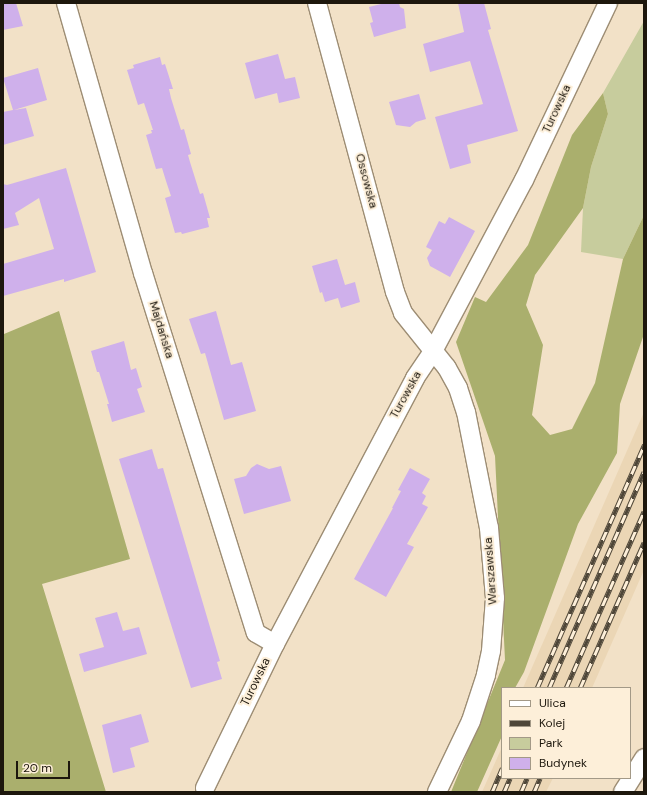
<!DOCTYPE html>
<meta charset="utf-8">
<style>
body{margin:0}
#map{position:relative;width:647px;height:795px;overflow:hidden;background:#f2e1c7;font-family:"DM Sans",sans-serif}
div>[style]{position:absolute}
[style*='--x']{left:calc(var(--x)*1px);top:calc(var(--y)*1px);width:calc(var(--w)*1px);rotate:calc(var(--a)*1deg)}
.built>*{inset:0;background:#ebd6b5}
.green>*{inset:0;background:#c7cc9d}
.forest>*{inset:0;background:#aaaf6d}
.building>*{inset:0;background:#cfb0eb}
.roads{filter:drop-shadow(1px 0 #9d8d74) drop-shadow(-1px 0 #9d8d74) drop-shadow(0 1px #9d8d74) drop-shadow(0 -1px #9d8d74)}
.minor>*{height:18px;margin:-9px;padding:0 9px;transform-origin:9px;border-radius:9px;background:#fff}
.rail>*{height:4.5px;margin-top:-2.25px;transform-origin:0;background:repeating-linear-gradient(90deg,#fdefd9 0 9px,#4f4739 0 18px);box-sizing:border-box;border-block:1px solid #4f4739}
span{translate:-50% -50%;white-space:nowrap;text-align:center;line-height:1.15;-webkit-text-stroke:4px #fdefd9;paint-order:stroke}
.street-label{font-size:12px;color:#1d170d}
.frame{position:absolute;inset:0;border:4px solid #1d170d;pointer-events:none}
.legend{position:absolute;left:501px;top:687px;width:130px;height:92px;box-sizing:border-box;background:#fdefd9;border:1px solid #a39987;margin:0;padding:5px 7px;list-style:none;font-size:12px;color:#1d170d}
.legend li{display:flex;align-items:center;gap:8px;height:20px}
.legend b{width:20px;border:1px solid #a39987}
.scale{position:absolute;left:16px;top:761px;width:54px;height:18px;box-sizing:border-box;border:2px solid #1d170d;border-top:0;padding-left:5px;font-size:12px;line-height:14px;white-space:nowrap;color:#1d170d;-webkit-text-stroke:3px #fdefd9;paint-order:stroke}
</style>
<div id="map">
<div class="built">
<i style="clip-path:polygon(644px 412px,644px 570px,592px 688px,523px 688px)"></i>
<i style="clip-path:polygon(502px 747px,502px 778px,553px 778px,546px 792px,482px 792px)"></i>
</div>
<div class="green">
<i style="clip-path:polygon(644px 21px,644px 215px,623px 259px,581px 252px,583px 208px,591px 167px,608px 114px,603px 93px)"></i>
</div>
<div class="forest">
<i style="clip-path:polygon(603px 93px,608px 114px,591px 167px,583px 208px,535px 275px,526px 305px,543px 345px,532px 415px,550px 435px,572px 429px,595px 383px,623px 259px,644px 215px,644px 334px,620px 404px,617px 453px,578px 524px,524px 672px,515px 688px,502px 688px,502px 736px,477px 792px,451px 792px,505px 660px,495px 456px,456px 342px,475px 297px,486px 302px,528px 245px,572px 135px)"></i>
<i style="clip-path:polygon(59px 311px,130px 559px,42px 584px,106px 792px,3px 792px,3px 331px,4px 334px)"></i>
</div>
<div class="building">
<i style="clip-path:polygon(3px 3px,16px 3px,23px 26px,3px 30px)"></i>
<i style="clip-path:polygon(385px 3px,399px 3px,400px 7px,404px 9px,406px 28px,374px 37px,370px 23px,373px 22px,369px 7px)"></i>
<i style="clip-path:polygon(458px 3px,484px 3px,491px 29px,488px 30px,518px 131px,467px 145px,471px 163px,450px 169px,435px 117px,483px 104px,470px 61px,430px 72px,423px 44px,464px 32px)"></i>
<i style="clip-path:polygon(278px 54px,285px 79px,295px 77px,300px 98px,279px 103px,277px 93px,255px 99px,245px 63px)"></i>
<i style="clip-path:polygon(160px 57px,162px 65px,165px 64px,173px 89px,169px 89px,171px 98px,181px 130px,184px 129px,191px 154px,188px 155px,190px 162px,200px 194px,203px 193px,210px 218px,207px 218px,209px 227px,182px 234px,181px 232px,175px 233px,165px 198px,171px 196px,166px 181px,162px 168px,156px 169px,146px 135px,152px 133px,151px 130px,153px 130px,144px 103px,138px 105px,127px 70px,134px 68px,133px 65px)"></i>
<i style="clip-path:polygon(38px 68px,47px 100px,14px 110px,26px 108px,34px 136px,3px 145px,3px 112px,13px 110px,3px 78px)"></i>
<i style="clip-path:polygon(419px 94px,426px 119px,416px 122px,410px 127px,396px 125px,389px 102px)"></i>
<i style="clip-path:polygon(66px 168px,96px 272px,64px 282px,64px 279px,3px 296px,3px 264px,54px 249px,39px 198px,15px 213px,19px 225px,3px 229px,3px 184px,7px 185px)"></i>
<i style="clip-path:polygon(449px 217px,475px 231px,450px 277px,430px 266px,427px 258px,432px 250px,426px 247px,439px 221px,445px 224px)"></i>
<i style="clip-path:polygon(337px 259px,345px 285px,355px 282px,360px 302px,341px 308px,338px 298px,325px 302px,322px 292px,320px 293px,312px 266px)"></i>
<i style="clip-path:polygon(216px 311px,231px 365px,242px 362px,256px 411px,224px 420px,205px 353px,201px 354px,189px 319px)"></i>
<i style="clip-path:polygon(124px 341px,131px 370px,136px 368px,142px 387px,137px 389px,145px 412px,112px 422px,107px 404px,109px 404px,99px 372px,97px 372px,91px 351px)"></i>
<i style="clip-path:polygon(152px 449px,158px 469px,163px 468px,220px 661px,217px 662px,222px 679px,191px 688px,119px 459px)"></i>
<i style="clip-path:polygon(257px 464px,269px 469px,281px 466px,291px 501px,244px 514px,234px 479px,246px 476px,251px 468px)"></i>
<i style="clip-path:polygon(410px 468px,430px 479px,422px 493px,426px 496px,422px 504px,428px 507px,407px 544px,414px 547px,386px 597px,354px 579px,393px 508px,392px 508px,401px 491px,398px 490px)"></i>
<i style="clip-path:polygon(117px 612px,123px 631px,139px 627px,147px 654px,84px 672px,79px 654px,104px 647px,95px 618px)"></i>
<i style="clip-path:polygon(141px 714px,149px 742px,130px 748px,135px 767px,113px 773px,102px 725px)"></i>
</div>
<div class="roads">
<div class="minor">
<i style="--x:66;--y:3;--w:281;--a:74.1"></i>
<i style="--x:143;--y:273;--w:377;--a:72.6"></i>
<i style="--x:256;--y:633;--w:22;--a:30"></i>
<i style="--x:317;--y:3;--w:299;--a:74.9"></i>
<i style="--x:395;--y:292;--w:22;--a:69"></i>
<i style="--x:403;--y:313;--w:70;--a:51.3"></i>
<i style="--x:447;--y:368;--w:23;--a:61"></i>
<i style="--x:458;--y:388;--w:25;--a:72"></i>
<i style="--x:466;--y:412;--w:118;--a:78.8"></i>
<i style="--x:489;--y:528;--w:70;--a:85.1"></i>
<i style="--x:495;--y:598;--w:53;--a:94.3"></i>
<i style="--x:491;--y:651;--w:25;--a:102"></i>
<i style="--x:486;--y:675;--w:48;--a:108.1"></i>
<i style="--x:471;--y:721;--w:79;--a:115.6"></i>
<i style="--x:205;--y:788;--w:160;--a:-64.1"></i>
<i style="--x:275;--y:644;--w:301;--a:-62.2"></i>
<i style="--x:415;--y:378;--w:32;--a:-56"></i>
<i style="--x:433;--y:351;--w:194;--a:-62"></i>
<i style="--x:524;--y:180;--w:196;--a:-64.6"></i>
<i style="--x:623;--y:792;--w:40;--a:-58"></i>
</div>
</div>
<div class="rail">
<i style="--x:537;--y:688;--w:266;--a:-66.2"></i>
<i style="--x:549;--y:688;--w:236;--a:-66.3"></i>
<i style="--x:566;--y:688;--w:193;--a:-66.2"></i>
<i style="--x:580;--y:688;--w:159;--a:-66.3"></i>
<i style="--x:492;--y:792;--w:26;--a:-67"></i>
<i style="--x:504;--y:792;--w:15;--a:-67"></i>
<i style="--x:521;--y:792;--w:15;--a:-67"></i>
<i style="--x:534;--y:792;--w:15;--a:-67"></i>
</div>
<div class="street-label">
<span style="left:557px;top:109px;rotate:-65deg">Turowska</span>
<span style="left:366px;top:181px;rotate:75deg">Ossowska</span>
<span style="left:161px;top:330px;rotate:73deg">Majdańska</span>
<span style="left:406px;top:395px;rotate:-61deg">Turowska</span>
<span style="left:491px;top:571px;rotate:-94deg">Warszawska</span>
<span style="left:256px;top:682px;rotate:-64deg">Turowska</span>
</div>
<div class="frame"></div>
<ul class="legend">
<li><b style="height:5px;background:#fff"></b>Ulica</li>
<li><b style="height:5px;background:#4f4739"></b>Kolej</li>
<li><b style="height:11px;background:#c7cc9d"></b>Park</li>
<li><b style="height:11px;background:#cfb0eb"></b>Budynek</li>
</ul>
<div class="scale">20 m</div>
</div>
